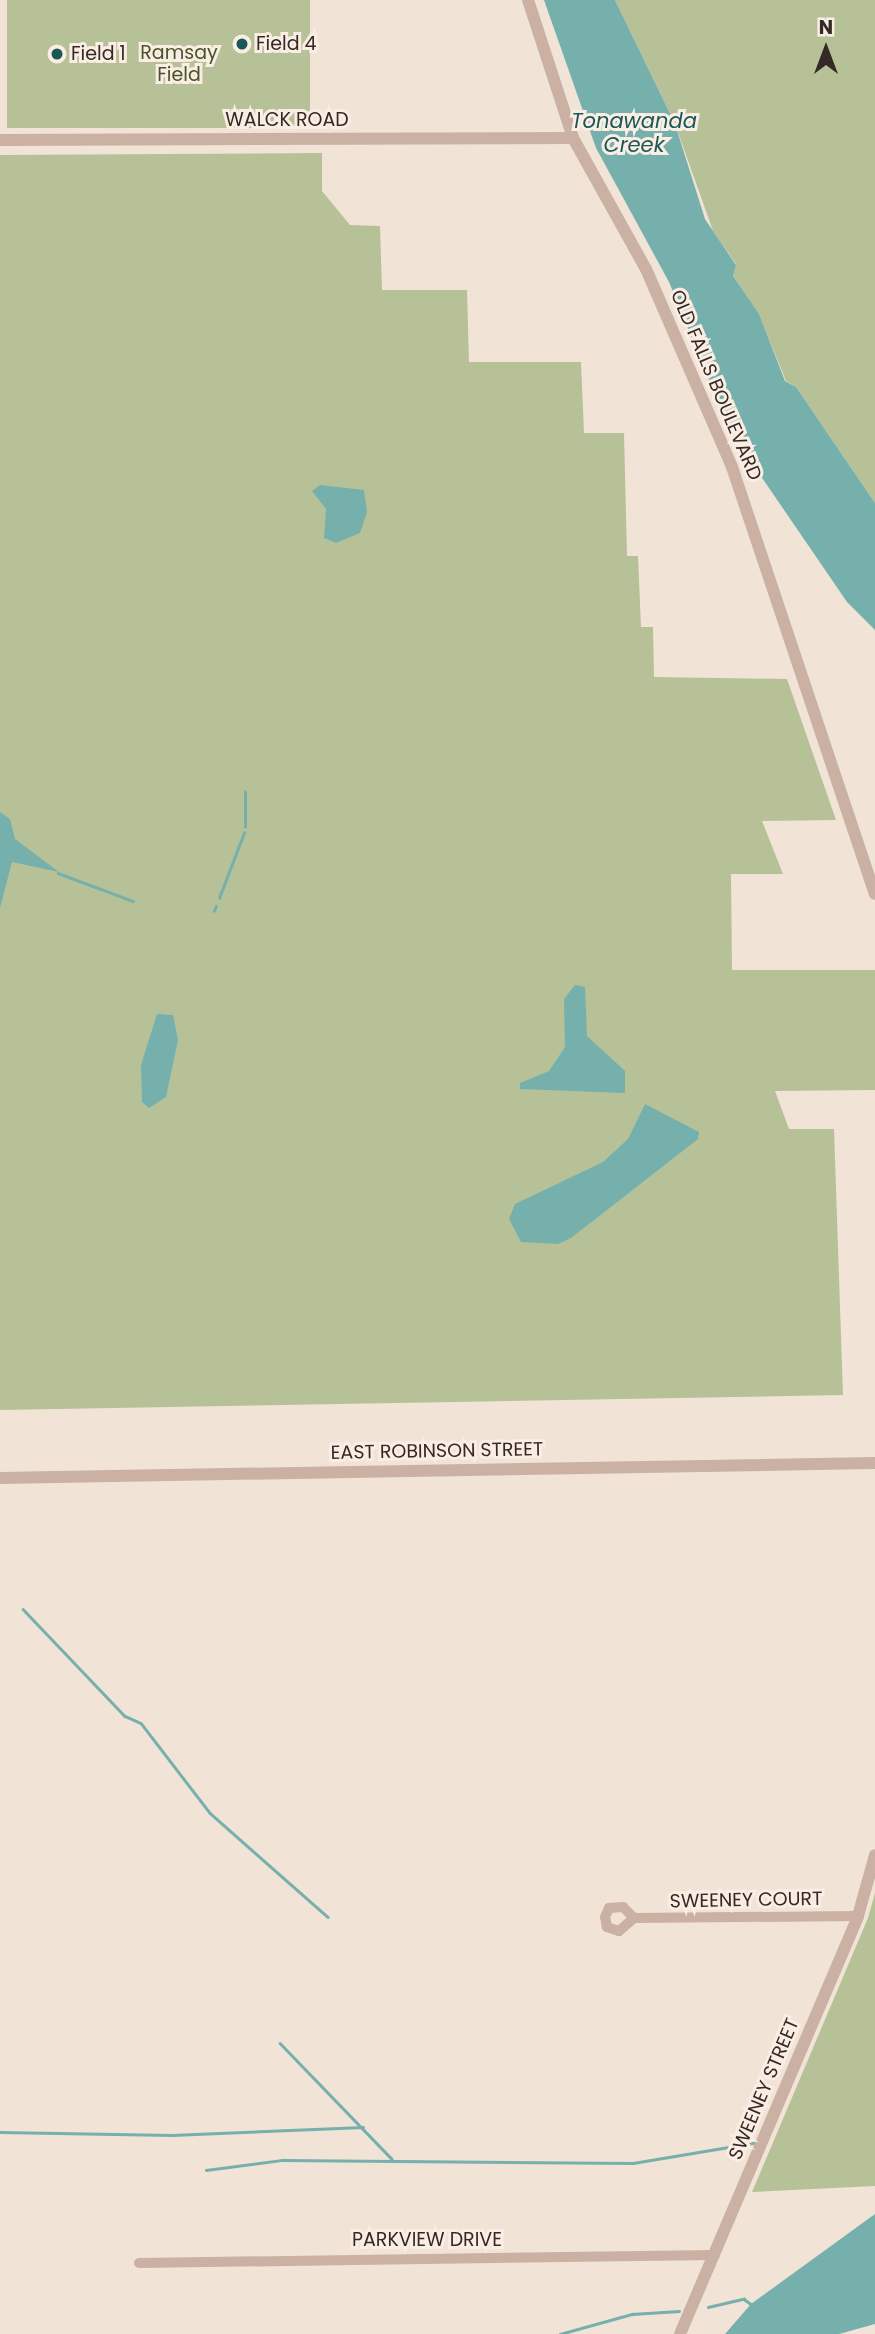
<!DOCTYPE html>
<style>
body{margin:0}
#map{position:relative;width:875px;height:2334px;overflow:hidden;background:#f2e3d7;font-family:Poppins,sans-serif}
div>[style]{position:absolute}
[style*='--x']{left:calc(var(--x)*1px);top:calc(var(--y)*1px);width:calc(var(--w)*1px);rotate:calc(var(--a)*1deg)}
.green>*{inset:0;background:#b7c197;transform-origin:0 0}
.water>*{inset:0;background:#75b0ad}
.stream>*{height:2.5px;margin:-1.25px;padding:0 1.25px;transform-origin:1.25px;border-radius:1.25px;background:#75b0ad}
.minor>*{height:10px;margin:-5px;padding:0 5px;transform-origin:5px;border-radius:5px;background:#cab1a3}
.tertiary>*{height:12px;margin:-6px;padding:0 6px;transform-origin:6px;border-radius:6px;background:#cab1a3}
.dots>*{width:19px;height:19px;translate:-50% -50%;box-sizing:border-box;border:4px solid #faede4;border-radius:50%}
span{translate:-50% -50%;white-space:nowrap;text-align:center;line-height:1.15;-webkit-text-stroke:6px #faede4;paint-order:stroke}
.poi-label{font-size:19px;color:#352925}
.left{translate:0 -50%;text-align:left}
.park-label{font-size:19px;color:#485428}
.street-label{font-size:19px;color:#352925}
.water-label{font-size:21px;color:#195856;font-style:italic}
.north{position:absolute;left:791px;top:14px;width:70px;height:70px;-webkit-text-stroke:5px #faede4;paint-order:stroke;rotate:0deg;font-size:19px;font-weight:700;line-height:28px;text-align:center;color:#352925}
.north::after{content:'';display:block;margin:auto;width:24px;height:32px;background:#352925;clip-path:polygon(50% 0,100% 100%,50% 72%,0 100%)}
</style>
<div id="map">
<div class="green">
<i style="left:7px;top:0;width:303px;height:128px"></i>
<i style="clip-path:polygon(615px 0,875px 0,875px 503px,796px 387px,786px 381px,759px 315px,733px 276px,736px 264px,713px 231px,675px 124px)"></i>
<i style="clip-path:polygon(322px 153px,322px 191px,350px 225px,380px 226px,382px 290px,467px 290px,469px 362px,581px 362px,584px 433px,624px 433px,627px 556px,638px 556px,641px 627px,653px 627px,654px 677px,787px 679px,836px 820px,762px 821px,783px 874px,731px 874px,732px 970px,875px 970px,875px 1090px,775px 1091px,789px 1129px,834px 1129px,843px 1395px,0 1410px,0 155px)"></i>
<i style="clip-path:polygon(875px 1893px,875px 2186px,752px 2192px,868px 1918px)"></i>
</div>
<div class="water">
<i style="clip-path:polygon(544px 0,615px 0,675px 124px,705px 219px,736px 265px,733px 276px,759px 314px,785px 381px,796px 387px,875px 503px,875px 630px,847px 602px,730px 431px,669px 282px,596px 148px)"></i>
<i style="clip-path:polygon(320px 485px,364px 490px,367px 512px,360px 533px,336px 543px,324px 538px,326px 509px,312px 491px)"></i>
<i style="clip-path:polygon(0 812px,10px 819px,15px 839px,59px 872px,12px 862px,0 908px)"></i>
<i style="clip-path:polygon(575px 985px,585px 987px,587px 1036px,625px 1071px,625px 1093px,520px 1089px,520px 1083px,549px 1071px,565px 1047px,564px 999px)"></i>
<i style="clip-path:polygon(157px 1014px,173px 1015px,178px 1040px,166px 1097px,149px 1108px,142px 1102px,141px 1065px)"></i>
<i style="clip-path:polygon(645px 1104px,699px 1132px,698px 1139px,571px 1238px,558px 1244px,521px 1242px,509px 1219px,515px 1204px,603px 1162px,628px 1139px)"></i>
<i style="clip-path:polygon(875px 2214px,875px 2324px,839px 2334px,725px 2334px,751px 2304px)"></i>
</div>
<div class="stream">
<i style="--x:245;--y:827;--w:35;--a:-90"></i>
<i style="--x:58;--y:873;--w:80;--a:20.5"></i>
<i style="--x:219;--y:898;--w:70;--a:-69"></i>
<i style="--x:214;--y:911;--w:5;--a:-68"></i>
<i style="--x:23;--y:1609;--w:148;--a:46.4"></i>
<i style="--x:125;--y:1716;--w:17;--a:24"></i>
<i style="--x:141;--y:1723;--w:113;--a:52.5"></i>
<i style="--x:210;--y:1813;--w:157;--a:41.4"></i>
<i style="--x:280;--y:2043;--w:161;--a:46"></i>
<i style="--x:0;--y:2132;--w:172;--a:1"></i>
<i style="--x:172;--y:2135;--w:191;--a:-2.4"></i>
<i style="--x:206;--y:2170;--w:77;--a:-7.5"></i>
<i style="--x:282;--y:2160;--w:351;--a:0.5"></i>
<i style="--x:633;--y:2163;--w:127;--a:-9.5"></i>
<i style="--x:708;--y:2307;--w:37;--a:-13"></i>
<i style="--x:744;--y:2299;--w:9;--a:36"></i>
<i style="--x:560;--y:2334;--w:75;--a:-15.5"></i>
<i style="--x:632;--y:2314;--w:47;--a:-3.7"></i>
</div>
<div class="minor">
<i style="--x:634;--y:1918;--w:20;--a:139"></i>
<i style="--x:619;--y:1931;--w:13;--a:-162"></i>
<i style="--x:607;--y:1927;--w:10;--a:-101"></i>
<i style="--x:605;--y:1917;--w:10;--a:-66"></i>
<i style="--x:609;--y:1908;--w:14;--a:-4"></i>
<i style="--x:623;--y:1907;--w:16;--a:45"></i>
<i style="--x:634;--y:1918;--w:224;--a:-0.5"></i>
<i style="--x:139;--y:2263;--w:576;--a:-0.8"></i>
</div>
<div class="tertiary">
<i style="--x:528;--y:0;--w:145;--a:71.9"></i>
<i style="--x:573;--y:138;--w:150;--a:60.9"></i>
<i style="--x:646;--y:269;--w:216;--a:66.5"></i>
<i style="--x:732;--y:467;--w:450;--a:71.5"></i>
<i style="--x:0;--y:140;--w:573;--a:-0.2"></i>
<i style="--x:0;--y:1478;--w:875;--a:-0.98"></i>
<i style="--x:680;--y:2334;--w:454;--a:-66.9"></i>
<i style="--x:858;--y:1916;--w:63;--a:-74.4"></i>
</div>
<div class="dots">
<i style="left:242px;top:44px;background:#195856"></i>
<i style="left:57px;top:54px;background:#195856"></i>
</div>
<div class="poi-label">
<span class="left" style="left:256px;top:44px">Field 4</span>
<span class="left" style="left:71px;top:54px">Field 1</span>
</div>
<div class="park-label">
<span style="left:179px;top:64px">Ramsay<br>Field</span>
</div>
<div class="street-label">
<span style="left:287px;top:120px">WALCK ROAD</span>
<span style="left:716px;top:385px;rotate:67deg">OLD FALLS BOULEVARD</span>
<span style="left:437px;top:1451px;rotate:-1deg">EAST ROBINSON STREET</span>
<span style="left:746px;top:1900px;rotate:-1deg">SWEENEY COURT</span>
<span style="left:764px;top:2089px;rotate:-67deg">SWEENEY STREET</span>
<span style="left:427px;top:2240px">PARKVIEW DRIVE</span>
</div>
<div class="water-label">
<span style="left:634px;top:133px">Tonawanda<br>Creek</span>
</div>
<div class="north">N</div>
</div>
